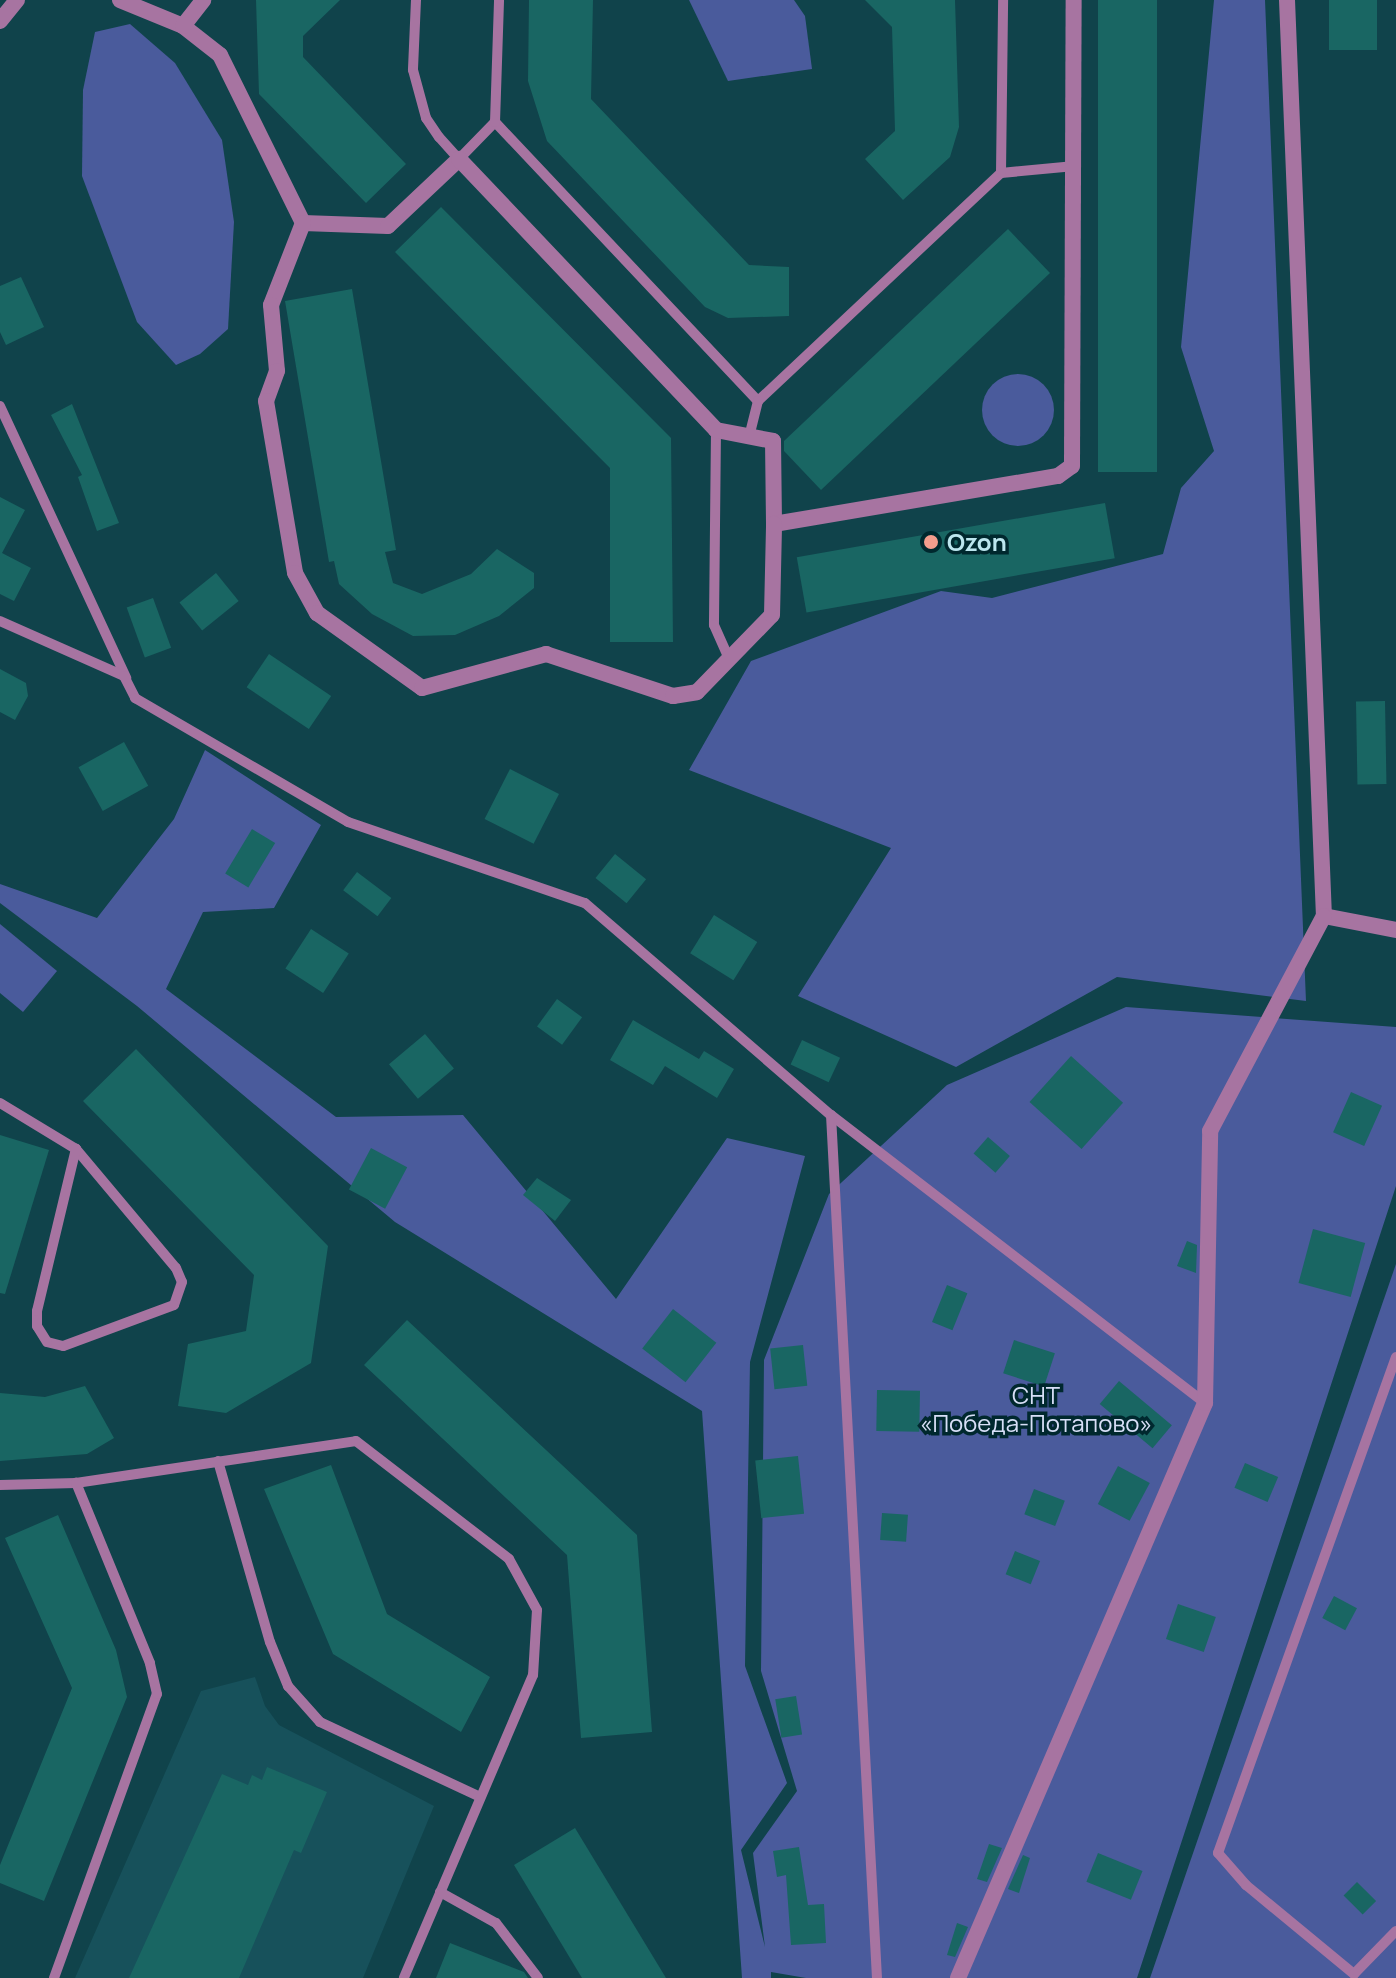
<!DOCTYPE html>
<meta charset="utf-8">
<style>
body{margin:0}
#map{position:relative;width:1396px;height:1978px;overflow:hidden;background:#10434b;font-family:Manrope,sans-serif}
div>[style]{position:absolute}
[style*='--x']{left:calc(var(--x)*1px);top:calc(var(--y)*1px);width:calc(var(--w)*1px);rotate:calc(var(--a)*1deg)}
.built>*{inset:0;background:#17515b}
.green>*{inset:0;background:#4a5b9c}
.round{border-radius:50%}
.building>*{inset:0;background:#196663;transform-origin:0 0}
.lane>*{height:10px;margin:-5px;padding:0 5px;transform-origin:5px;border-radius:5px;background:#a774a1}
.street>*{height:16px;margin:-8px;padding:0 8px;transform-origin:8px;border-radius:8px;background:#a774a1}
.dots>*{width:22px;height:22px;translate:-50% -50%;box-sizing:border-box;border:4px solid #00282e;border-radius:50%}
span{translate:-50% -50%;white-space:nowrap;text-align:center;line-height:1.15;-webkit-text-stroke:7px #00282e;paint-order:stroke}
.poi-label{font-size:24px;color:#bce6ee;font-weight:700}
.left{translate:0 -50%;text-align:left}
.park-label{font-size:24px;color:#d7dff7}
</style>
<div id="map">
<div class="built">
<i style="clip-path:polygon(255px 1677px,265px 1706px,279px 1725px,434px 1806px,363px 1978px,75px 1978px,201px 1691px)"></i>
</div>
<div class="green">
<i style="clip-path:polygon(689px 0,794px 0,805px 16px,812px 69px,728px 81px)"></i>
<i style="clip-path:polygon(1214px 0,1265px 0,1306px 1001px,1117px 977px,956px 1067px,798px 996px,891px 848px,689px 770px,751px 661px,941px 591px,992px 598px,1163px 554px,1181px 488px,1214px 451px,1181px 347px)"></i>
<i style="clip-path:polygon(130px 24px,175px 63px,222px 140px,234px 222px,228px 329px,200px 354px,176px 365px,137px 322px,82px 176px,83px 90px,95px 32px)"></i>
<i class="round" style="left:982px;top:374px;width:72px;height:72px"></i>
<i style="clip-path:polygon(205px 750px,321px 825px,274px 908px,203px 912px,166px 989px,336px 1117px,463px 1115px,616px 1299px,727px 1138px,805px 1156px,750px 1362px,745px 1666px,787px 1783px,741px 1850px,765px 1947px,753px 1853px,797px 1791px,761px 1671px,764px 1360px,829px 1194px,947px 1085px,1126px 1007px,1396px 1027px,1396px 1186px,1137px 1978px,806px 1978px,771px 1972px,771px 1978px,742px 1978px,702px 1411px,395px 1222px,137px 1006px,0 903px,0 884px,97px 918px,174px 819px)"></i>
<i style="clip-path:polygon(0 924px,57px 971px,23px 1012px,0 993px)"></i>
<i style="clip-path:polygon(1396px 1264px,1396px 1978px,1150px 1978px)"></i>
</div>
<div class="building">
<i style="clip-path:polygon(256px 0,340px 0,303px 36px,303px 57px,406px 164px,366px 203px,259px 94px)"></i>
<i style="clip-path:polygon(529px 0,593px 0,591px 99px,749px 265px,789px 267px,789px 316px,728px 318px,705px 307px,547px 141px,528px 81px)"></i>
<i style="clip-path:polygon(865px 0,955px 0,959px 127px,950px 157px,903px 200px,865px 159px,895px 131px,892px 27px)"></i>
<i style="left:1098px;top:0;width:59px;height:472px"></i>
<i style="left:1329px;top:0;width:48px;height:50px"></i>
<i style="clip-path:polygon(441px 207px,671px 438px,673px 642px,610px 642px,610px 468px,395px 252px)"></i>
<i style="clip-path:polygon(1008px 229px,1050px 273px,821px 490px,784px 451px,784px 441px)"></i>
<i style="clip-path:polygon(21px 277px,44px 327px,6px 345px,0 332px,0 286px)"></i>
<i style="clip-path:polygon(352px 289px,396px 550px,385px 552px,393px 583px,422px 594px,471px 574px,497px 549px,534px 573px,534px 588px,499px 616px,455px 635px,413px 636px,372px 614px,339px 584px,334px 561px,329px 562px,285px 301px)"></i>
<i style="clip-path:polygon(72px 404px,119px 523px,97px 531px,78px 477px,82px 475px,51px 415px)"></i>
<i style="clip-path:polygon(0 497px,25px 510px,2px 553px,31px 568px,14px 601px,0 594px)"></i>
<i style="left:1105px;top:503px;width:56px;height:313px;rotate:80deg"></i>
<i style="left:216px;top:573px;width:36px;height:47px;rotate:51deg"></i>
<i style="left:153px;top:598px;width:53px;height:28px;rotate:70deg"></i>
<i style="left:269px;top:654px;width:75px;height:40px;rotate:34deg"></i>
<i style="clip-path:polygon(0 669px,26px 683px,28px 696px,15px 720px,0 712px)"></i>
<i style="left:1385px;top:701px;width:83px;height:29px;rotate:89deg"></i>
<i style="left:124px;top:742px;width:50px;height:52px;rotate:61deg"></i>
<i style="left:510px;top:769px;width:55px;height:56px;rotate:27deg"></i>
<i style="left:252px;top:829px;width:27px;height:52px;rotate:31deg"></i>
<i style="left:615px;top:854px;width:40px;height:31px;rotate:39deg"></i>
<i style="left:357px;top:872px;width:43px;height:23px;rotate:37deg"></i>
<i style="left:714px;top:915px;width:51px;height:45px;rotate:32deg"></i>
<i style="left:311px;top:929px;width:45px;height:47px;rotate:33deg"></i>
<i style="left:557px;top:999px;width:31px;height:34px;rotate:36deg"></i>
<i style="clip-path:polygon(633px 1020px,699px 1059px,704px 1051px,734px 1069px,717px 1098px,665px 1066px,653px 1085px,610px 1060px)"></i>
<i style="left:425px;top:1034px;width:45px;height:47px;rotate:50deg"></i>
<i style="left:802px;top:1040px;width:42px;height:27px;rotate:25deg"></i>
<i style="clip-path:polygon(136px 1049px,328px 1246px,311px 1363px,226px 1413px,178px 1406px,188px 1344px,246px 1331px,254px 1275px,83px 1101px)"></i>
<i style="left:1071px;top:1056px;width:70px;height:62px;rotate:42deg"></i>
<i style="left:1351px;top:1092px;width:34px;height:44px;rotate:24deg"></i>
<i style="clip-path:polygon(0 1135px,49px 1150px,5px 1294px,0 1293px)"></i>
<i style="left:988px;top:1137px;width:29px;height:22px;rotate:41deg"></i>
<i style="left:371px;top:1148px;width:41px;height:47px;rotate:28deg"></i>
<i style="clip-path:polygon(537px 1178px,571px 1200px,555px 1221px,523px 1195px)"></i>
<i style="left:1313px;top:1229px;width:54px;height:56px;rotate:15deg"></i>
<i style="clip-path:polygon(1187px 1241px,1197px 1245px,1196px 1273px,1177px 1266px)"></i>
<i style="left:947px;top:1285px;width:22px;height:40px;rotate:22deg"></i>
<i style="left:673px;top:1309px;width:55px;height:50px;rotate:38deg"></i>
<i style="clip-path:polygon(407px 1320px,637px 1535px,652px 1732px,581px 1738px,567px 1555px,364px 1365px)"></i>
<i style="left:1014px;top:1340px;width:43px;height:35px;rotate:18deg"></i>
<i style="left:803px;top:1345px;width:41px;height:33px;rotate:84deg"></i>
<i style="left:1119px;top:1381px;width:69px;height:30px;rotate:40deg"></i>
<i style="clip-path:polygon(85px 1386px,114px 1438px,87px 1454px,0 1461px,0 1393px,45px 1397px)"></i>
<i style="left:877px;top:1390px;width:43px;height:41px;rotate:1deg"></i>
<i style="left:798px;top:1456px;width:58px;height:43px;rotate:84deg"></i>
<i style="left:1245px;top:1463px;width:36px;height:27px;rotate:23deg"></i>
<i style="clip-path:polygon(331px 1465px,387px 1614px,490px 1677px,461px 1732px,333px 1654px,264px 1489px)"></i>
<i style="left:1118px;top:1466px;width:36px;height:43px;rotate:28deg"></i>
<i style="left:1034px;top:1489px;width:33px;height:27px;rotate:21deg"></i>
<i style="left:882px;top:1513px;width:26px;height:27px;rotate:4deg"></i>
<i style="clip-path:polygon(58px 1515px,116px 1650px,127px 1697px,44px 1901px,0 1883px,0 1865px,72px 1688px,5px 1538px)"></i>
<i style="left:1015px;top:1551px;width:27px;height:25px;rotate:22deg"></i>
<i style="left:1334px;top:1596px;width:26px;height:25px;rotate:28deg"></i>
<i style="left:1178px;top:1604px;width:40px;height:37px;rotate:19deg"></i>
<i style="left:796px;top:1696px;width:39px;height:21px;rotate:81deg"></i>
<i style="clip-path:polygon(267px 1767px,327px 1792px,301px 1853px,294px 1850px,239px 1978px,129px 1978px,222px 1774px,248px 1785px,252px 1775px,262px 1780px)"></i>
<i style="clip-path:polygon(575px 1828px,666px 1978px,582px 1978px,514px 1865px)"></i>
<i style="clip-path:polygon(989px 1844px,1002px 1848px,987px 1882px,977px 1879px)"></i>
<i style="clip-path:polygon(799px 1847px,808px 1905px,824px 1904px,826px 1943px,791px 1945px,786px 1875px,777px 1877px,773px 1851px)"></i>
<i style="left:1098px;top:1853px;width:48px;height:31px;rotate:22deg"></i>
<i style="clip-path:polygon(1023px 1855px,1030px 1858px,1019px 1893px,1008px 1889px)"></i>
<i style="left:1357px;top:1882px;width:27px;height:19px;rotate:45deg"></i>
<i style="clip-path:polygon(957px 1923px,968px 1927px,955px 1957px,947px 1955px)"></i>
<i style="clip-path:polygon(450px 1943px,524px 1972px,528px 1978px,436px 1978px)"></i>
</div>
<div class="lane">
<i style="--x:416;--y:0;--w:70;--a:92.5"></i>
<i style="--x:413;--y:70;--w:50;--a:74.8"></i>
<i style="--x:426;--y:118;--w:23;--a:56"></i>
<i style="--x:439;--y:137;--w:30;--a:48"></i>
<i style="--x:459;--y:159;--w:52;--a:-45.8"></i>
<i style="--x:495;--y:122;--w:383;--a:46.7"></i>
<i style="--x:758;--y:401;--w:333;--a:-43.2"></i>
<i style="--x:1001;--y:173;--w:74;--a:-5.4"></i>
<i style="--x:495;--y:122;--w:122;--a:-88.1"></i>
<i style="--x:1001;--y:173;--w:173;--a:-89.3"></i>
<i style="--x:0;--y:406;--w:300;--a:65.1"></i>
<i style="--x:716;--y:430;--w:195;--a:90.6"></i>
<i style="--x:714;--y:625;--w:39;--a:66"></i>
<i style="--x:749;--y:437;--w:37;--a:-76"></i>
<i style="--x:0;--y:621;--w:136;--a:23.9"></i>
<i style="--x:124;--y:676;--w:25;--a:63"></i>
<i style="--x:135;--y:698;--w:246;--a:30.2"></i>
<i style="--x:348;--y:822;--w:250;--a:18.9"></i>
<i style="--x:585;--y:903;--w:325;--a:40.8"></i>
<i style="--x:831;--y:1115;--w:472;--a:37.6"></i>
<i style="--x:0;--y:1103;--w:89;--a:31.2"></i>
<i style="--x:76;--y:1149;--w:155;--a:50"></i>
<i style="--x:176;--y:1268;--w:15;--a:67"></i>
<i style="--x:182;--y:1282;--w:24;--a:109"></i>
<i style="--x:174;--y:1305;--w:118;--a:159.7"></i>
<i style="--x:63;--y:1346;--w:16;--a:-166"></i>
<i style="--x:47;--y:1342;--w:19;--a:-122"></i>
<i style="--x:37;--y:1326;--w:15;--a:-90"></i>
<i style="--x:37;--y:1311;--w:167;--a:-76.5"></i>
<i style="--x:831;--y:1115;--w:864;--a:86.95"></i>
<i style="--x:1396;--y:1357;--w:527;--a:109.74"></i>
<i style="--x:1218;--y:1853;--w:43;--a:48.8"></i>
<i style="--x:1246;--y:1885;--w:140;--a:39.5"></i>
<i style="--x:1354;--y:1974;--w:60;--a:-45.7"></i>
<i style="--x:218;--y:1461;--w:188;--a:74"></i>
<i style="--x:270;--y:1642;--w:48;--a:67.8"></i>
<i style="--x:288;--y:1686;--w:48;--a:48.4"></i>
<i style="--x:320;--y:1722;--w:177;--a:25.1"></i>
<i style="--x:0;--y:1485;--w:76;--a:-1.5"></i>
<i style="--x:76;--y:1483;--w:283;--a:-8.5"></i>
<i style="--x:356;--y:1441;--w:193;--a:37.6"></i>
<i style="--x:509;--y:1559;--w:58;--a:61.2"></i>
<i style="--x:537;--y:1610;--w:65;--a:93.5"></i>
<i style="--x:533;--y:1675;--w:329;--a:113.1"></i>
<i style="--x:440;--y:1892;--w:64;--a:29"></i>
<i style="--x:496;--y:1923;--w:69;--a:52.6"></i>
<i style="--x:54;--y:1978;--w:302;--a:-70.1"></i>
<i style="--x:157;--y:1694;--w:32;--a:-103"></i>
<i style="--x:150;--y:1663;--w:195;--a:-112.3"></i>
</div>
<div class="street">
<i style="--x:120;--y:0;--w:68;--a:22.4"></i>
<i style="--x:183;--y:26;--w:47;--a:38.1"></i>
<i style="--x:220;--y:55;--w:187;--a:63.7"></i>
<i style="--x:303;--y:223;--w:85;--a:2"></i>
<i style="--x:388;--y:226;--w:98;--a:-43.3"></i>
<i style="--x:459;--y:159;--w:373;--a:46.5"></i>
<i style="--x:716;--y:430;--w:58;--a:10.9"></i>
<i style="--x:773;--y:441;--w:83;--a:89.3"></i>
<i style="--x:774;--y:524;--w:288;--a:-9.6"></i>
<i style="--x:1058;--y:476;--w:17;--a:-36"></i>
<i style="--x:1072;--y:466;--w:466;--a:-89.8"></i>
<i style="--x:1287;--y:0;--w:917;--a:87.69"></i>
<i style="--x:1324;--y:916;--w:73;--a:11"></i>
<i style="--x:0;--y:21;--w:27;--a:-51"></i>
<i style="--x:183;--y:26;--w:33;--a:-52"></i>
<i style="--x:303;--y:223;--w:88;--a:111.3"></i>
<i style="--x:271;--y:305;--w:66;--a:84.8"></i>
<i style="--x:277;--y:371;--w:32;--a:110"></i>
<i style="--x:266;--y:401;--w:174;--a:80.4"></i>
<i style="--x:295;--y:573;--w:46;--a:61.2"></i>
<i style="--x:317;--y:613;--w:129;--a:35.5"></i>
<i style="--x:422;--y:688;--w:129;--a:-15.3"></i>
<i style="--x:546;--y:654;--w:134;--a:18.3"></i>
<i style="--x:673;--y:696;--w:24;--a:-9"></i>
<i style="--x:697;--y:692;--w:107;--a:-45.8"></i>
<i style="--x:772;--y:615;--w:91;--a:-88.7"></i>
<i style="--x:958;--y:1978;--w:626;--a:-66.75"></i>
<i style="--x:1205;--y:1403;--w:272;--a:-88.9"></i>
<i style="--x:1210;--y:1131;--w:243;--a:-62.1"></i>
</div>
<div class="dots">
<i style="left:931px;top:542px;background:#f49d8d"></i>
</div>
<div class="poi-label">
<span class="left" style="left:947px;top:542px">Ozon</span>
</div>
<div class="park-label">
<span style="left:1036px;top:1409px">СНТ<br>«Победа-Потапово»</span>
</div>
</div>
